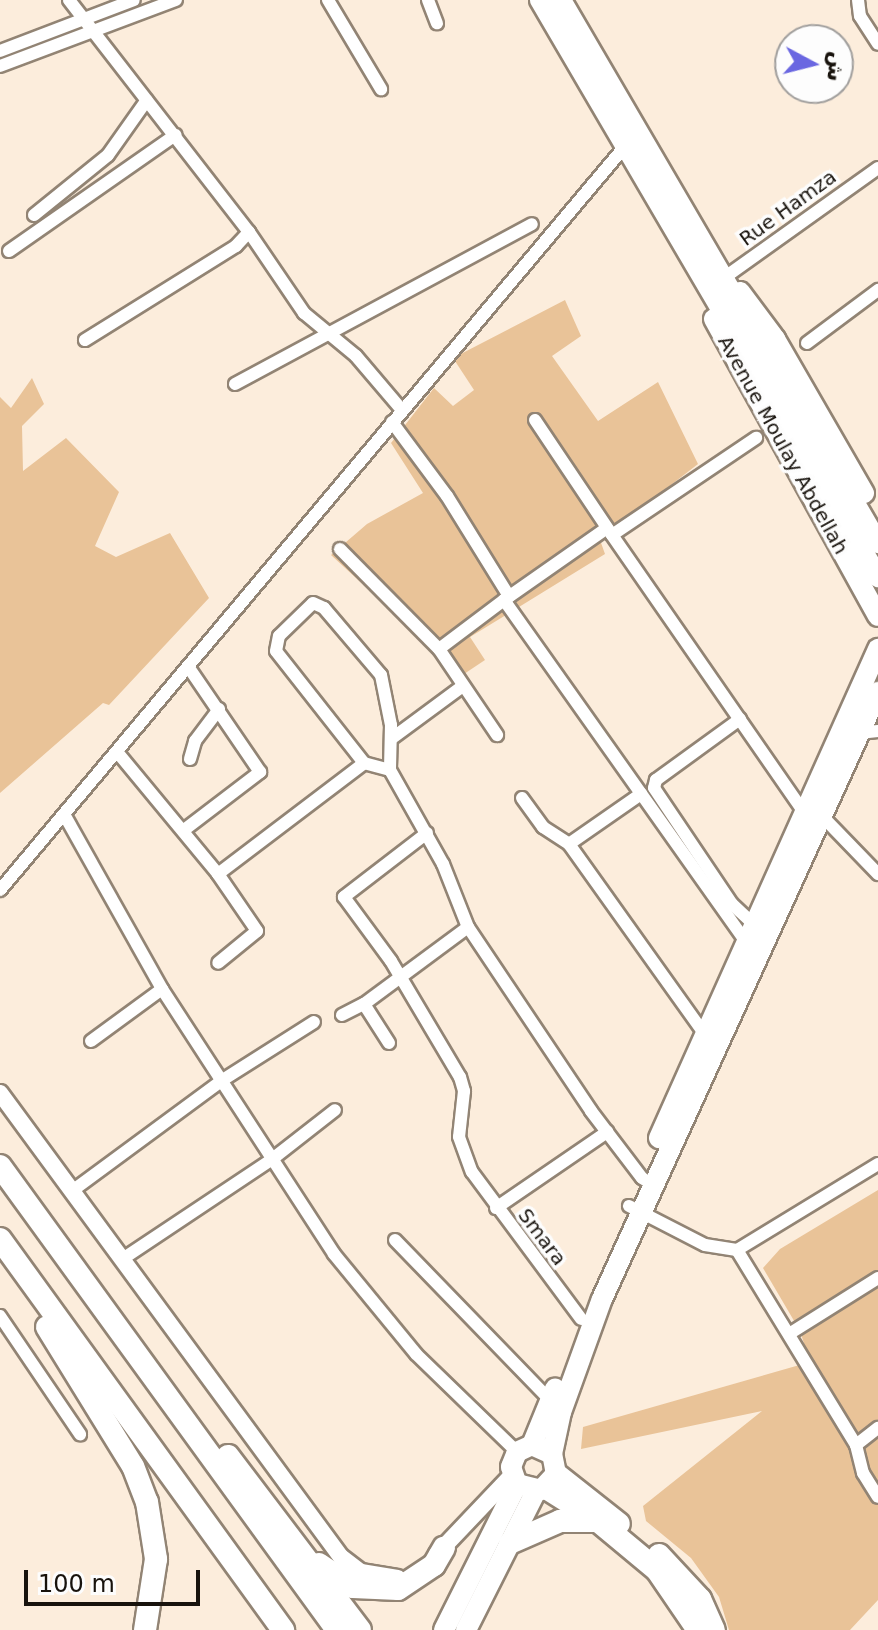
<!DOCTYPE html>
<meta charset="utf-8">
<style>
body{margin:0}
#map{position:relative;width:878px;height:1630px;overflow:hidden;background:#fceddc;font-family:"DejaVu Sans","Noto Sans Arabic",sans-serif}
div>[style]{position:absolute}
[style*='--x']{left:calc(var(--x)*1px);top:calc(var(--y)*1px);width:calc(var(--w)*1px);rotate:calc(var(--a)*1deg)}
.green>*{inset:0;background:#e9c398}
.roads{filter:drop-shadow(2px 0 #928474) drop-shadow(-2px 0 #928474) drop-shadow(0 2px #928474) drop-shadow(0 -2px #928474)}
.minor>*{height:12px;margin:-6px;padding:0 6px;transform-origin:6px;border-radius:6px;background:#fff}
.tertiary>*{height:16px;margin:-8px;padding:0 8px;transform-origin:8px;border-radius:8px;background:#fff}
.primary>*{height:20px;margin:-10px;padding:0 10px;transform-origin:10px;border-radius:10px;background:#fff}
.motorway>*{height:22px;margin:-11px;padding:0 11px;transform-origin:11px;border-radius:11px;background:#fff}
span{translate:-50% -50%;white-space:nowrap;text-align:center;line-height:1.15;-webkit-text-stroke:7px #fdfdfd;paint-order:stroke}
.street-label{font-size:20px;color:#18130d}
.north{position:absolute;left:774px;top:24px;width:80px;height:80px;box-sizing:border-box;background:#fdfdfd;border:2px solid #a19f9d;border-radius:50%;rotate:97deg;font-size:22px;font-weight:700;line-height:32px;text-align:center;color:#18130d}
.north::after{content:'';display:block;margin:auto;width:28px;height:36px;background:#6a67e1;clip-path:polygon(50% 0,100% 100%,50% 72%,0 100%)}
.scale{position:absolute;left:24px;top:1570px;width:176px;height:36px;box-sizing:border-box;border:4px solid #18130d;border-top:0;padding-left:10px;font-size:24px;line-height:28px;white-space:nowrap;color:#18130d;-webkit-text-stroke:6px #fdfdfd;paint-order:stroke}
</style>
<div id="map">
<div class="green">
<i style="clip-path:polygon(565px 300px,581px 336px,552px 356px,598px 421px,658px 382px,698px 464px,600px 540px,605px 554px,470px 637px,485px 660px,452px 682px,431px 647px,331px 555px,367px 524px,423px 493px,391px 443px,434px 388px,453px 406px,474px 390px,453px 358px)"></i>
<i style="clip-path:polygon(32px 378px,44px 404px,22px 426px,23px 471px,66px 438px,119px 492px,95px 546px,116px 557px,170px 533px,209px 598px,109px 705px,103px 703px,0 793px,0 397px,11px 408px)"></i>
<i style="clip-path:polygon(878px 1190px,878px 1600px,850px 1630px,729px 1630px,719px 1597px,691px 1558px,646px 1521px,643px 1506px,762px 1411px,581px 1449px,583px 1427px,810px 1362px,800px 1331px,763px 1268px,780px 1249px)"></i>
</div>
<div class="roads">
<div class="minor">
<i style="--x:69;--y:0;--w:294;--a:52.2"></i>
<i style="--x:249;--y:232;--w:19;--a:133"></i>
<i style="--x:236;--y:246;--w:178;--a:148.1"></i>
<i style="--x:328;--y:0;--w:104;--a:59.2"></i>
<i style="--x:428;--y:0;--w:25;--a:69"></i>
<i style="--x:858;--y:0;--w:16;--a:83"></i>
<i style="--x:860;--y:16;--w:33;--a:57"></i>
<i style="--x:0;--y:51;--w:143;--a:-20.8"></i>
<i style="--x:0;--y:66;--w:188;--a:-20.6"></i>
<i style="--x:34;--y:215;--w:95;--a:-39"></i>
<i style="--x:108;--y:155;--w:67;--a:-54.7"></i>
<i style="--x:249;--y:232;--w:98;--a:55.8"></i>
<i style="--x:304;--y:313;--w:67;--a:39.6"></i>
<i style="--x:356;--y:356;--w:71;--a:49.6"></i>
<i style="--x:9;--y:251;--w:203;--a:-34.9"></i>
<i style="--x:721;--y:280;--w:193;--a:-35.5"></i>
<i style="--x:807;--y:343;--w:89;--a:-36.7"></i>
<i style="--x:235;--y:384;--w:337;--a:-28.3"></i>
<i style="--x:535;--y:420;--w:138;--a:56.2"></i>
<i style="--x:612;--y:535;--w:174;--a:-34"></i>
<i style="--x:392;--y:422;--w:92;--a:53.4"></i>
<i style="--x:447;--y:496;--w:118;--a:58.2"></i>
<i style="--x:607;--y:528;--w:126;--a:145"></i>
<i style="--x:504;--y:600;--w:423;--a:54.7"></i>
<i style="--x:612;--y:535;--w:341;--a:55.3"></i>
<i style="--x:340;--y:549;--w:141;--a:45.3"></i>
<i style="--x:439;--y:649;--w:104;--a:56"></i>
<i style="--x:439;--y:649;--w:81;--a:-37"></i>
<i style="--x:740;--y:719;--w:104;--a:144"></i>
<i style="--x:656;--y:780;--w:8;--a:104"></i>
<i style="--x:654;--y:788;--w:140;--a:56.1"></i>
<i style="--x:732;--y:904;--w:35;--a:43"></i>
<i style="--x:859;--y:733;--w:19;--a:-6"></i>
<i style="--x:391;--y:739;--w:89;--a:-36.4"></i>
<i style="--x:118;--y:753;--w:157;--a:50.4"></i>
<i style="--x:218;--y:874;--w:183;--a:-37.2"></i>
<i style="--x:190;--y:759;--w:19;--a:-74"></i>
<i style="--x:195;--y:741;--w:40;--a:-53"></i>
<i style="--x:390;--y:770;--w:27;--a:-165"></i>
<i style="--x:364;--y:763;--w:142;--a:-128.2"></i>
<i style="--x:276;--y:651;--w:15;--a:-79"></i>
<i style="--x:279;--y:636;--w:47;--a:-44.1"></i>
<i style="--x:313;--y:603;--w:12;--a:24"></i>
<i style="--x:324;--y:608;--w:88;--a:49.6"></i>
<i style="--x:381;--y:675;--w:51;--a:78.7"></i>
<i style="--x:391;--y:725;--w:45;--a:91.3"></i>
<i style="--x:390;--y:770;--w:108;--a:60.6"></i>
<i style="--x:443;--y:864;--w:68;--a:68.4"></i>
<i style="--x:468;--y:927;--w:221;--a:56.2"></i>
<i style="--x:591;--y:1111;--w:84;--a:52.7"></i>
<i style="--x:642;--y:1178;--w:13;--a:32"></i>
<i style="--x:522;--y:798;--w:36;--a:54"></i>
<i style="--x:543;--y:827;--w:31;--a:33"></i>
<i style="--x:569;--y:844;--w:236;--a:54.5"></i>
<i style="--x:65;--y:816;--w:198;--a:60.7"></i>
<i style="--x:162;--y:989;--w:316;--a:57"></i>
<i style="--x:334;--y:1254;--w:129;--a:50.6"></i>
<i style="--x:416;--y:1354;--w:141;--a:44.1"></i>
<i style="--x:822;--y:816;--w:81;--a:46"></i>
<i style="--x:184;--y:830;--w:96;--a:-37.3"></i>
<i style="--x:260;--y:772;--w:126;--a:-124.3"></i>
<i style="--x:427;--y:833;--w:105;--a:142.4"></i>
<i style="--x:344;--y:897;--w:79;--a:53.7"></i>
<i style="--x:391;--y:961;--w:135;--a:59.3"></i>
<i style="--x:460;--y:1077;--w:15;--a:74"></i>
<i style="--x:464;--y:1091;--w:46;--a:96.2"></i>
<i style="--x:459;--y:1137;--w:37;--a:70"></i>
<i style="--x:472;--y:1172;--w:183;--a:53.4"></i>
<i style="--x:569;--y:844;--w:88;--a:-34.8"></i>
<i style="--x:218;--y:874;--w:69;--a:55.6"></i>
<i style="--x:257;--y:931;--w:50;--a:140.6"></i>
<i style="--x:0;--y:890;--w:973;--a:-49.96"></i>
<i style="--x:342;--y:1015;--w:25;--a:-27"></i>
<i style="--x:91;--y:1041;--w:88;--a:-36.2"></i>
<i style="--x:389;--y:1043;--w:46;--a:-122.7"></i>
<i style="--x:364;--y:1004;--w:129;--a:-36.5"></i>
<i style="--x:72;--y:1191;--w:185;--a:-36.4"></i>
<i style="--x:221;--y:1081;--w:110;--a:-32.4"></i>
<i style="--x:629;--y:1206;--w:85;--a:27.2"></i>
<i style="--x:705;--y:1245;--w:32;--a:9"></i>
<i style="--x:737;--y:1250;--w:165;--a:-31.4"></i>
<i style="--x:496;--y:1208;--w:135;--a:-34.4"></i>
<i style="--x:395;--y:1240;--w:224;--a:45.9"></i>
<i style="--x:737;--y:1250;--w:228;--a:58.6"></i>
<i style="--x:856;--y:1445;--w:29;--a:76"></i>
<i style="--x:863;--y:1473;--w:28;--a:58"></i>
<i style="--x:121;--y:1260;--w:180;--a:-33.7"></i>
<i style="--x:271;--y:1160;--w:81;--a:-38"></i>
<i style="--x:0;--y:1316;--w:143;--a:55.9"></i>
<i style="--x:789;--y:1334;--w:105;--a:-32.2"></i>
<i style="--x:856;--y:1445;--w:28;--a:-38"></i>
</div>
<div class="tertiary">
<i style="--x:0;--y:1093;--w:576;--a:53.69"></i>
<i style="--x:341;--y:1557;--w:25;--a:37"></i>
<i style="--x:361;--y:1572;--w:37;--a:9"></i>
<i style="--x:437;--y:1554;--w:109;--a:-46.5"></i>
</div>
<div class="primary">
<i style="--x:540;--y:0;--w:669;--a:59.64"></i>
<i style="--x:561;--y:0;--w:629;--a:59.72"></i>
<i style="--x:740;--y:292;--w:59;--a:53.3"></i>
<i style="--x:775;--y:339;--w:178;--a:60"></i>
<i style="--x:714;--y:319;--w:339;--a:61.1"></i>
<i style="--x:659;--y:1138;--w:536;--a:-65.87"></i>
<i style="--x:532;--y:1445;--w:61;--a:-67.7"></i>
<i style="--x:552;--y:1454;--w:22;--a:-156"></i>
<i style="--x:532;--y:1445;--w:17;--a:155"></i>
<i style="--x:517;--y:1452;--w:16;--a:112"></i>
<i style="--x:511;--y:1467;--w:18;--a:71"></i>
<i style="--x:517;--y:1484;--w:25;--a:14"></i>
<i style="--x:541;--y:1490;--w:22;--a:-47"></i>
<i style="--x:556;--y:1474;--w:20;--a:-101"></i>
<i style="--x:552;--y:1454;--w:43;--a:-77.9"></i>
<i style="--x:561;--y:1412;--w:120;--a:-70.1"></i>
<i style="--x:602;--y:1299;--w:667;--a:-65.55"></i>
<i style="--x:444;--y:1630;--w:163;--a:-63.4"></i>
<i style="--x:466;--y:1630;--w:156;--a:-63.3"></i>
</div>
<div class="motorway">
<i style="--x:0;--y:1166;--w:573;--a:54.01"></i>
<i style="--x:0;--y:1239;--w:483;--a:54.1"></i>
<i style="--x:47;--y:1327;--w:163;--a:58.3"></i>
<i style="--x:133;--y:1466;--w:39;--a:69"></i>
<i style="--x:147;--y:1502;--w:58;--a:81"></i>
<i style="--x:156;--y:1559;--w:72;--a:98.8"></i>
<i style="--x:228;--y:1456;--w:218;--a:52.8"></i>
<i style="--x:556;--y:1474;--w:80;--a:38.4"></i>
<i style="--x:546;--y:1488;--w:47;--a:32"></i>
<i style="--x:510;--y:1543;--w:55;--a:-23.7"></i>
<i style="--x:560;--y:1521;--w:38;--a:0"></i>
<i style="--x:598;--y:1521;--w:77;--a:39.7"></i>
<i style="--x:657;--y:1570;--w:73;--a:55.7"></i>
<i style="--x:659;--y:1555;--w:60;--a:47"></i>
<i style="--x:700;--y:1599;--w:34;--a:66"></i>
<i style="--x:319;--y:1564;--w:41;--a:34.1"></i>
<i style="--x:353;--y:1587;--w:45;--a:2.5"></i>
<i style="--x:398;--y:1589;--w:43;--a:-33.7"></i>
<i style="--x:434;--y:1565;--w:20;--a:-60"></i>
</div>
</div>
<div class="street-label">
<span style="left:788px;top:208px;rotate:-36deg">Rue Hamza</span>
<span style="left:783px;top:445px;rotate:61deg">Avenue Moulay Abdellah</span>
<span style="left:542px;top:1237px;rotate:53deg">Smara</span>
</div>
<div class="north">ش</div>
<div class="scale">100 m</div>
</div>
